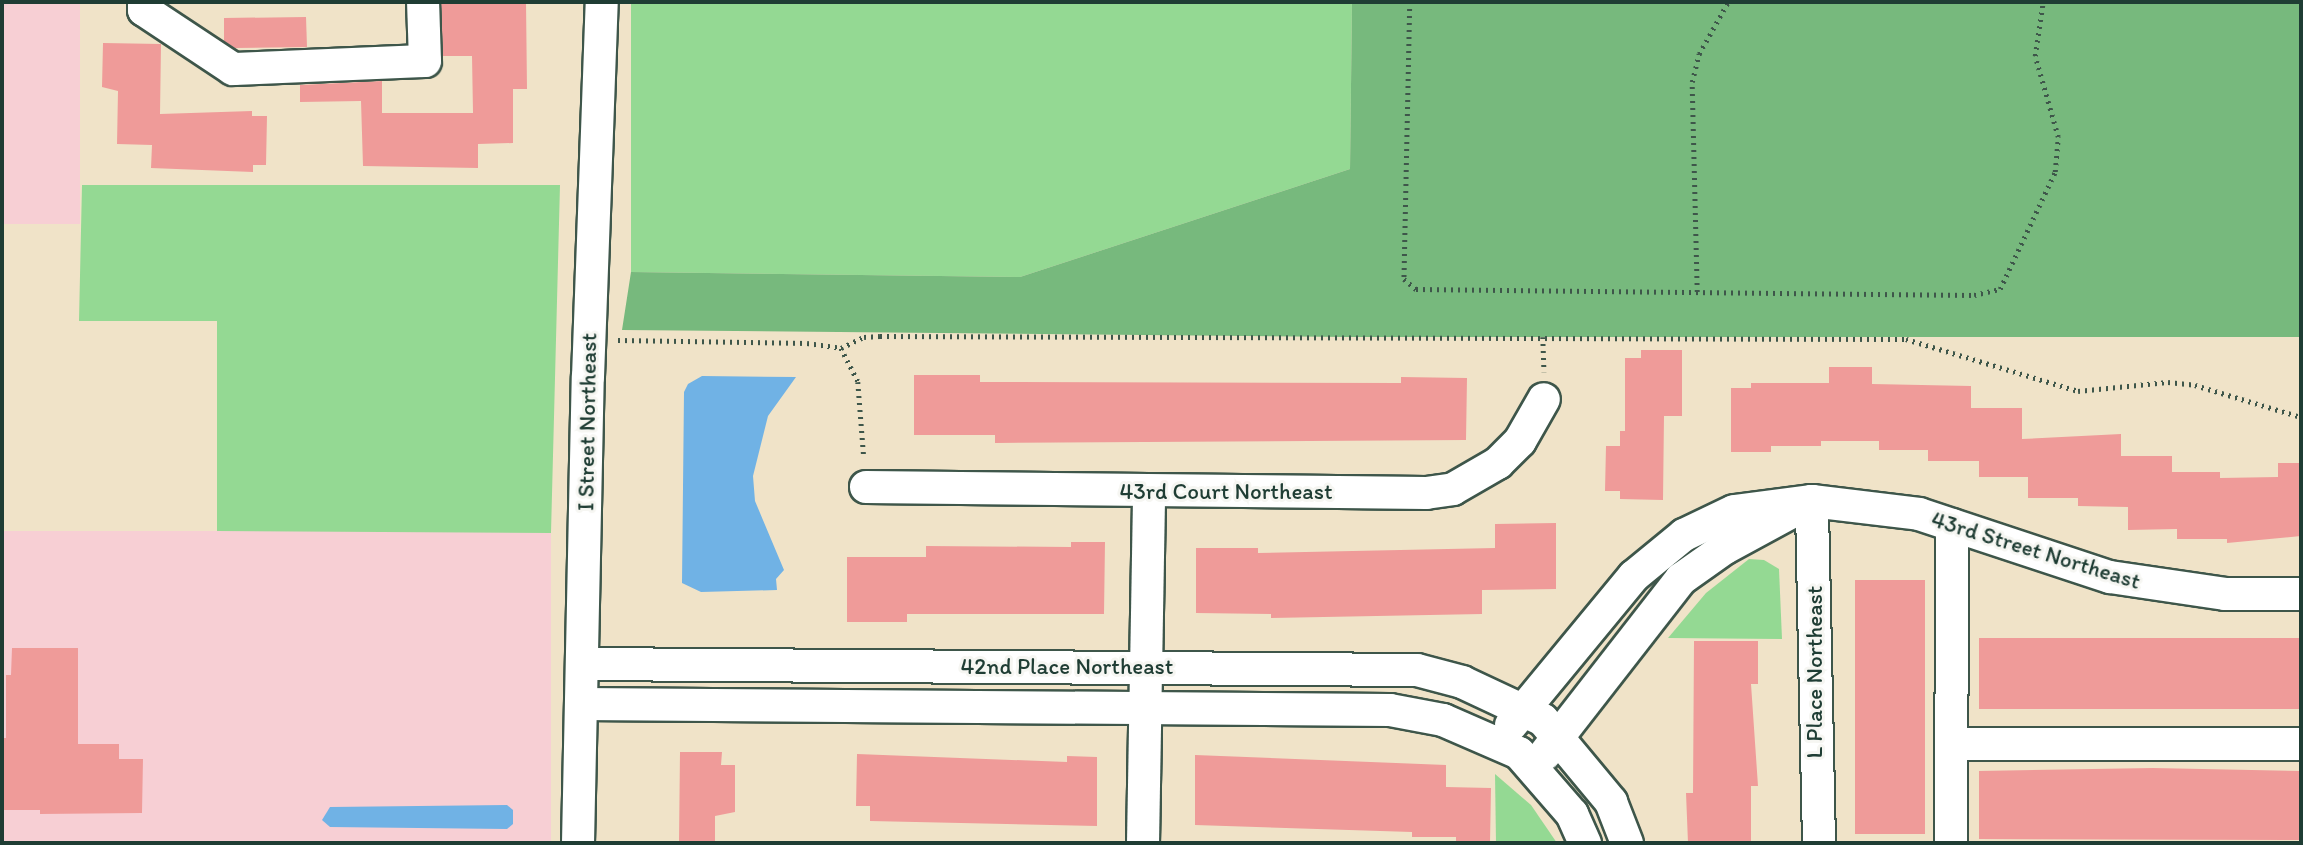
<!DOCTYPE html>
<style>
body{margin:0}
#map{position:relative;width:2303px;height:845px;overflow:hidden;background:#f0e3c8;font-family:Itim,sans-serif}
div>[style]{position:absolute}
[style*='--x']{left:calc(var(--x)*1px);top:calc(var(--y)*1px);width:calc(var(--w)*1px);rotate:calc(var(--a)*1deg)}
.built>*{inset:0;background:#f7cfd4;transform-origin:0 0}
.green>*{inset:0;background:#94d993}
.forest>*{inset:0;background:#77b97d}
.water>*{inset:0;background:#70b2e5}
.building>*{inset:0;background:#ef9b99;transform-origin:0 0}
.path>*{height:4.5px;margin-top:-2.25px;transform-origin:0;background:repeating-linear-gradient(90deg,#3e564a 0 2px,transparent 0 7px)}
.roads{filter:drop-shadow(2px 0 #3e564a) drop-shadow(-2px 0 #3e564a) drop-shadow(0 2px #3e564a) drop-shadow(0 -2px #3e564a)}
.minor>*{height:32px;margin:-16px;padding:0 16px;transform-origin:16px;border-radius:16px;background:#fff}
span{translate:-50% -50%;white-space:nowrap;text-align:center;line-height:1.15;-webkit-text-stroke:6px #f6f6f2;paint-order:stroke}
.street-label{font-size:23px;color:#1f3d34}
.frame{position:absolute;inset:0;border:4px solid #1f3d34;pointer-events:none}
</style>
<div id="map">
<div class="built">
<i style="left:2px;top:2px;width:78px;height:222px"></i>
<i style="left:2px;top:531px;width:549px;height:312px"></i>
</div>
<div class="green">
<i style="clip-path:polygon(631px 2px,1352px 2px,1350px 169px,1020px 277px,631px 272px)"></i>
<i style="clip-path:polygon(82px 185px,560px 185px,551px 533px,217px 531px,217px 321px,79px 321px)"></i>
<i style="clip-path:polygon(1749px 559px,1764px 560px,1779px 569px,1782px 639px,1668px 638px,1706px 593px)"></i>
<i style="clip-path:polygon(1495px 774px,1531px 805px,1557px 843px,1496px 843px)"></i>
</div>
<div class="forest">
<i style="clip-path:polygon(1352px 2px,2301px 2px,2301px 337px,1348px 337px,622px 330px,631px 272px,1020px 277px,1350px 169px)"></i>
</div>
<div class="water">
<i style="clip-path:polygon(702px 376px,796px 377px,768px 416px,753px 476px,755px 501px,784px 570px,776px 579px,777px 590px,701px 592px,682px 583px,684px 392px,688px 384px)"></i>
<i style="clip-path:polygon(507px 805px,513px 810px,513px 824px,507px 829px,330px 827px,322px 820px,330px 807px)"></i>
</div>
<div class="building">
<i style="clip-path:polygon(441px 2px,526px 2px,527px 89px,513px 89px,513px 143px,478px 144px,478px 168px,363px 166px,361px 101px,300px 102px,300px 85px,382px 81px,382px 113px,473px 113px,472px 56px,443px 56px)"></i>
<i style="clip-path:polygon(306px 17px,307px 47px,235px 48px,224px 41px,224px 18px)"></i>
<i style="clip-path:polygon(103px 43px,161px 44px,160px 114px,252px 111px,252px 116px,267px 116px,266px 165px,253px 165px,253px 172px,151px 168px,152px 145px,117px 144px,118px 91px,102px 87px)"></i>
<i style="clip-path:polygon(1641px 350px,1682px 350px,1682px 416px,1664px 416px,1663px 500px,1620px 499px,1620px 491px,1605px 491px,1606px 446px,1620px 446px,1620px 431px,1625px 431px,1625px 358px,1641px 358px)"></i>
<i style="clip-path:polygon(1829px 367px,1872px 367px,1872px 384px,1971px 386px,1971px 408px,2022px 408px,2022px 439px,2121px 434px,2121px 456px,2172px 456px,2172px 472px,2220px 472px,2220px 478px,2278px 477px,2278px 463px,2301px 463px,2301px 536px,2227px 543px,2227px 539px,2177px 539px,2177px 529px,2128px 530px,2128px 507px,2078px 506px,2078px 498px,2028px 498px,2028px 477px,1979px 477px,1979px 461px,1928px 461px,1928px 450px,1879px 450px,1879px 441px,1821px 441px,1821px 446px,1771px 446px,1771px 452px,1731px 452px,1731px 388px,1751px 388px,1751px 383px,1829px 383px)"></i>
<i style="clip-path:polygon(914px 375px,980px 375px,980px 382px,1401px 383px,1401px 377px,1467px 378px,1466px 440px,995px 443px,995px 435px,914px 435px)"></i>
<i style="clip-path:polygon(1556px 523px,1556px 589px,1482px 590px,1482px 614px,1271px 618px,1271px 614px,1196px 613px,1196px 548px,1258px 548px,1258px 553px,1495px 548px,1495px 524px)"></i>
<i style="clip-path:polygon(1071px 542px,1105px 542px,1104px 614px,907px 614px,907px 622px,847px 622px,847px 557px,926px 557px,926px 546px,1071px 547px)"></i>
<i style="left:1925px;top:580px;width:254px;height:70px;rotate:90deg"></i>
<i style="left:1979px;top:638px;width:322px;height:71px"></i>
<i style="clip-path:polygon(1694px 641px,1758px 641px,1758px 684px,1751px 684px,1758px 786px,1751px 786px,1751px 843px,1688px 843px,1686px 793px,1693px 793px)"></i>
<i style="clip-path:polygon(12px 648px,78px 648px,78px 744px,119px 744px,119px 759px,143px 759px,142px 813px,40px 814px,40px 810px,2px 810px,2px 738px,6px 738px,6px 675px,11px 675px)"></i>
<i style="clip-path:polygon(680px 752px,722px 752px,721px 765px,735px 765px,735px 812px,715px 816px,715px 843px,679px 843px)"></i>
<i style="clip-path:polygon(857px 754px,1067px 762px,1067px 756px,1097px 757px,1097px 826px,870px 821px,870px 806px,856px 806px)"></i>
<i style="clip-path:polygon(1195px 755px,1446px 765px,1446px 787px,1491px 788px,1490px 843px,1456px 843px,1456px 837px,1412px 837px,1412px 832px,1195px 825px)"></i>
<i style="clip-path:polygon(2153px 768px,2301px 771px,2301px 840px,1979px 839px,1979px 771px)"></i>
</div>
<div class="path">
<i style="--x:1410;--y:2;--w:277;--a:91.2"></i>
<i style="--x:1404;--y:279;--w:16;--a:40"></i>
<i style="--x:1416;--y:289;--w:558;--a:0.62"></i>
<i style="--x:1974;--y:295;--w:27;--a:-13"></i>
<i style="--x:2000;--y:289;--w:129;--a:-64.8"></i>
<i style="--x:2055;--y:172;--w:35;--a:-85"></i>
<i style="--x:2058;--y:137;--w:84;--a:-105.9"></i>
<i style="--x:2035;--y:56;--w:55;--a:-81.6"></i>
<i style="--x:1697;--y:292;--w:210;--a:-91.4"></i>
<i style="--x:1692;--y:82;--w:29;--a:-76"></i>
<i style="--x:1699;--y:54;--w:60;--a:-60.9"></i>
<i style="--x:1543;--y:337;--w:35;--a:88"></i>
<i style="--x:618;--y:340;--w:189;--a:0.9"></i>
<i style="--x:807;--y:343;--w:34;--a:8"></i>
<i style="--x:841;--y:348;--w:38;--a:63"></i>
<i style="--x:858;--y:382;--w:76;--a:85.5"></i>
<i style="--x:841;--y:348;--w:25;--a:-26"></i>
<i style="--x:864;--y:337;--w:16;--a:-4"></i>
<i style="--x:880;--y:336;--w:1026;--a:0.17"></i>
<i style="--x:1906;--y:339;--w:180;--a:16.8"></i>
<i style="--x:2078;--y:391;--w:90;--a:-5.7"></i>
<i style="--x:2168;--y:382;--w:27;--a:6"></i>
<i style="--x:2195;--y:385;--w:111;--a:16.8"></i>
</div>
<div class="roads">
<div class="minor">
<i style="--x:144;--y:2;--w:8;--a:90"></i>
<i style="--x:144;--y:10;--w:107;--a:33.5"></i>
<i style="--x:233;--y:69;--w:192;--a:-2.4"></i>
<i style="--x:425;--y:61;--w:59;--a:-91.9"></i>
<i style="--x:866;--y:487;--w:560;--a:0.61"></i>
<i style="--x:1426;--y:493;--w:27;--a:-8"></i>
<i style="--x:1453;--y:489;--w:52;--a:-30"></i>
<i style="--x:1498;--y:463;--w:31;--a:-45"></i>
<i style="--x:1520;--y:441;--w:48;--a:-60.3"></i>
<i style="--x:582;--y:664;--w:835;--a:0.41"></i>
<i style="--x:1417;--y:670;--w:47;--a:14.9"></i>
<i style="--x:1462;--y:682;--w:89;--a:25.1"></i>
<i style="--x:1543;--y:720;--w:107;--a:50.3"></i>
<i style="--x:1611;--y:802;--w:44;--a:68.7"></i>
<i style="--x:581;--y:704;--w:809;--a:0.42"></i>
<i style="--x:1390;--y:710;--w:54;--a:10.7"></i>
<i style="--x:1443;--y:720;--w:83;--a:23.5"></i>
<i style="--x:1519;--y:753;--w:81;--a:49"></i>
<i style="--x:1572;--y:814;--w:32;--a:66"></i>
<i style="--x:1511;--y:725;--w:193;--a:-50.5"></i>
<i style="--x:1634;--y:576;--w:65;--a:-39.4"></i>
<i style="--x:1684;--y:535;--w:55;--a:-25.6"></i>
<i style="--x:1734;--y:511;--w:79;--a:-7.3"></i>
<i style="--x:1812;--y:501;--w:99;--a:151.6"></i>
<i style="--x:1725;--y:548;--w:54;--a:144.8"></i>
<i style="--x:1681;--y:579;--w:222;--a:127.9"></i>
<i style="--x:1951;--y:744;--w:350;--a:0"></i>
<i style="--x:578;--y:843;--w:466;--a:-88.8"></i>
<i style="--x:588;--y:377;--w:375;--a:-87.9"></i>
<i style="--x:1143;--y:843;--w:352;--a:-89"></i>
<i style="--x:1819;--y:843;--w:342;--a:-91.2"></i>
<i style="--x:1812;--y:501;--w:108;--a:6.9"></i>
<i style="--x:1919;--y:514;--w:201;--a:18.3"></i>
<i style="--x:2110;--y:577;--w:116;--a:8.4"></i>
<i style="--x:2225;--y:594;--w:76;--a:0"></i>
<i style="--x:1951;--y:843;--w:318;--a:-89.8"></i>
</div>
</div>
<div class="street-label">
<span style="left:587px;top:422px;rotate:-89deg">I Street Northeast</span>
<span style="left:1226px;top:491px">43rd Court Northeast</span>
<span style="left:2036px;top:550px;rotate:17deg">43rd Street Northeast</span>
<span style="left:1067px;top:666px">42nd Place Northeast</span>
<span style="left:1814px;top:672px;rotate:-90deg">L Place Northeast</span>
</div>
<div class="frame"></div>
</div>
